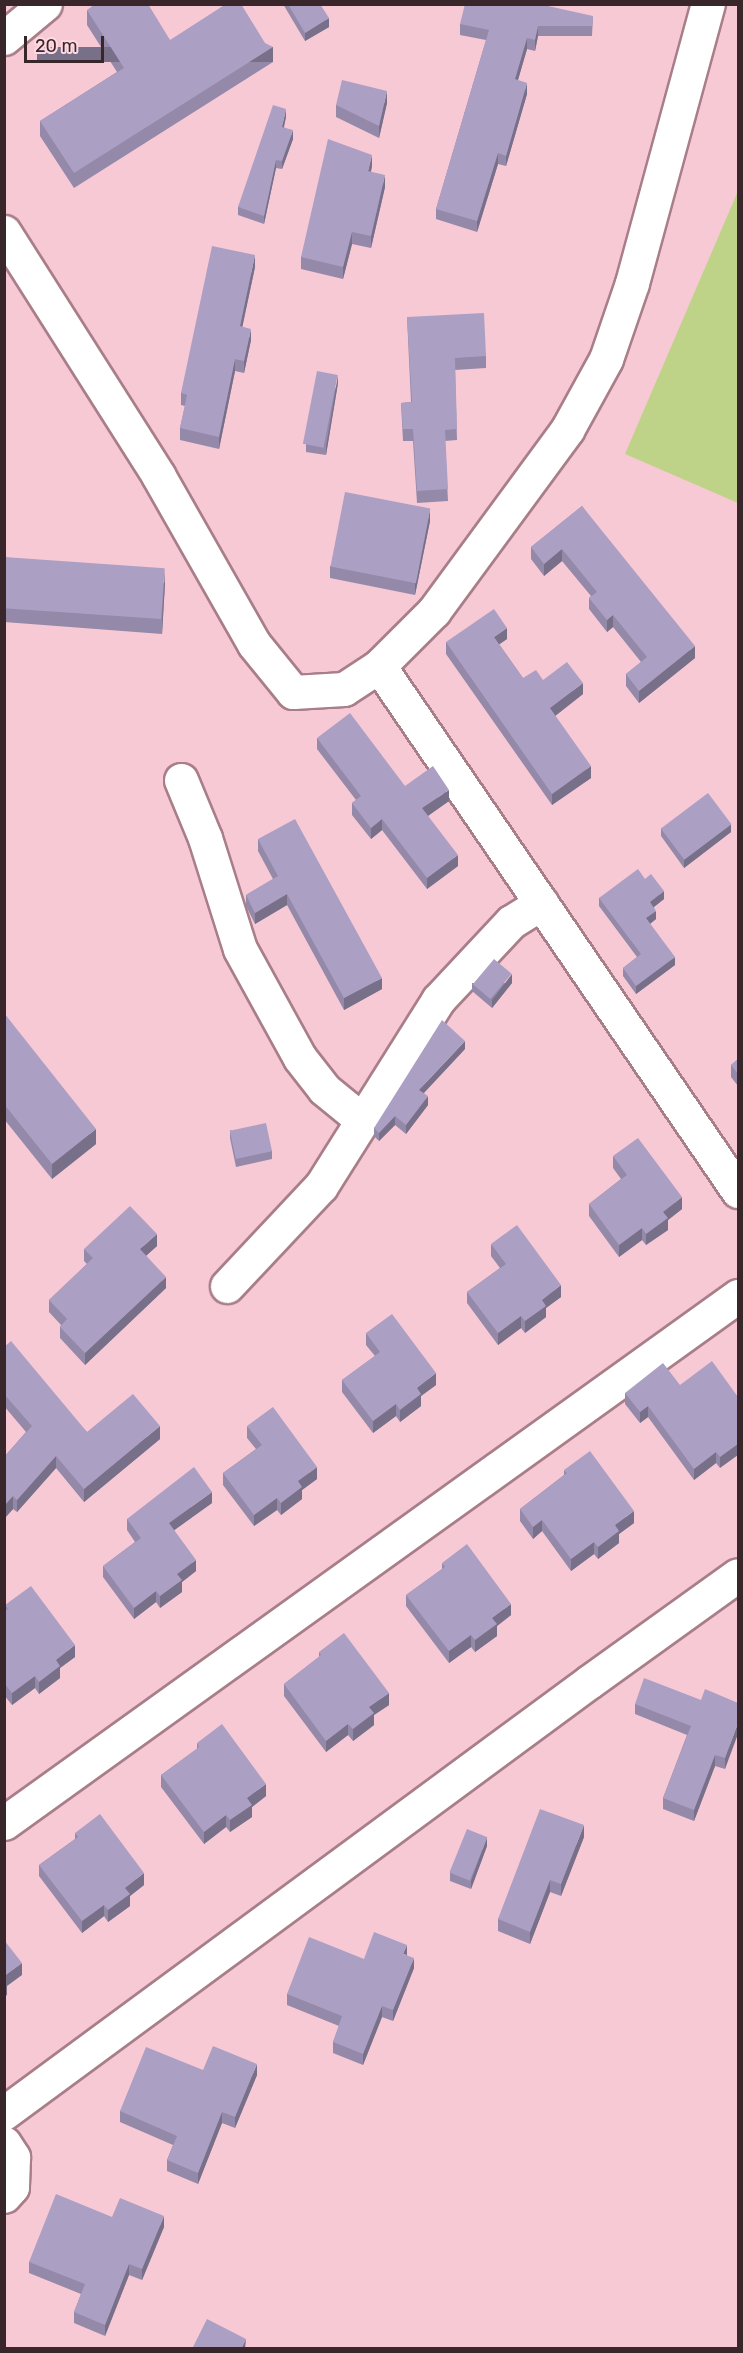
<!DOCTYPE html>
<style>
body{margin:0}
#map{position:relative;width:743px;height:2353px;overflow:hidden;background:#f7c9d5;font-family:Rubik,sans-serif}
div>[style]{position:absolute}
[style*='--x']{left:calc(var(--x)*1px);top:calc(var(--y)*1px);width:calc(var(--w)*1px);rotate:calc(var(--a)*1deg)}
.green>*{inset:0;background:#bed387}
.roads{filter:drop-shadow(2px 0 #a87e89) drop-shadow(-2px 0 #a87e89) drop-shadow(0 2px #a87e89) drop-shadow(0 -2px #a87e89)}
.minor>*{height:33px;margin:-16.5px;padding:0 16.5px;transform-origin:16.5px;border-radius:16.5px;background:#fff}
.wall>*{inset:0;background:#9489a9}
.shaded-wall>*{inset:0;background:#786f89;transform-origin:0 0}
.building>*{inset:0;background:#ac9fc4;transform-origin:0 0}
span{translate:-50% -50%;white-space:nowrap;text-align:center;line-height:1.15;-webkit-text-stroke:6px #ffd9e2;paint-order:stroke}
.frame{position:absolute;inset:0;border:6px solid #38262b;pointer-events:none}
.scale{position:absolute;left:24px;top:36px;width:80px;height:27px;box-sizing:border-box;border:3px solid #38262b;border-top:0;padding-left:8px;font-size:18px;line-height:21px;white-space:nowrap;color:#38262b;-webkit-text-stroke:4px #ffd9e2;paint-order:stroke}
</style>
<div id="map">
<div class="green">
<i style="clip-path:polygon(738px 191px,738px 503px,625px 454px)"></i>
</div>
<div class="roads">
<div class="minor">
<i style="--x:4;--y:38;--w:53;--a:-39.7"></i>
<i style="--x:4;--y:232;--w:288;--a:57.6"></i>
<i style="--x:158;--y:475;--w:194;--a:60.4"></i>
<i style="--x:254;--y:644;--w:62;--a:50.9"></i>
<i style="--x:293;--y:692;--w:51;--a:-3.4"></i>
<i style="--x:344;--y:689;--w:42;--a:-33.3"></i>
<i style="--x:379;--y:666;--w:78;--a:-45"></i>
<i style="--x:434;--y:611;--w:225;--a:-53.7"></i>
<i style="--x:567;--y:430;--w:81;--a:-61.2"></i>
<i style="--x:606;--y:359;--w:80;--a:-71.1"></i>
<i style="--x:632;--y:283;--w:289;--a:-74.8"></i>
<i style="--x:379;--y:666;--w:636;--a:55.64"></i>
<i style="--x:181;--y:780;--w:63;--a:67.5"></i>
<i style="--x:205;--y:838;--w:116;--a:72.5"></i>
<i style="--x:240;--y:949;--w:124;--a:61.2"></i>
<i style="--x:300;--y:1058;--w:39;--a:52"></i>
<i style="--x:324;--y:1089;--w:49;--a:39.2"></i>
<i style="--x:227;--y:1286;--w:137;--a:-46.8"></i>
<i style="--x:321;--y:1186;--w:220;--a:-57.8"></i>
<i style="--x:438;--y:1000;--w:107;--a:-46.9"></i>
<i style="--x:511;--y:922;--w:36;--a:-32"></i>
<i style="--x:4;--y:1823;--w:904;--a:-35.68"></i>
<i style="--x:4;--y:2113;--w:727;--a:-36.38"></i>
<i style="--x:589;--y:1682;--w:183;--a:-35.7"></i>
<i style="--x:4;--y:2143;--w:17;--a:57"></i>
<i style="--x:13;--y:2157;--w:30;--a:92"></i>
<i style="--x:12;--y:2187;--w:12;--a:132"></i>
</div>
</div>
<div class="wall">
<i style="clip-path:polygon(283px 4px,320px 4px,329px 27px,305px 41px)"></i>
<i style="clip-path:polygon(87px 10px,170px 40px,273px 62px,74px 188px,40px 136px,40px 121px,117px 72px,87px 25px)"></i>
<i style="clip-path:polygon(593px 16px,592px 36px,538px 36px,535px 51px,527px 49px,518px 80px,527px 94px,506px 166px,498px 164px,477px 232px,436px 219px,436px 209px,486px 40px,460px 35px,460px 24px)"></i>
<i style="clip-path:polygon(387px 103px,379px 138px,336px 117px,336px 105px)"></i>
<i style="clip-path:polygon(286px 117px,284px 127px,293px 139px,282px 169px,276px 168px,264px 224px,238px 215px,238px 207px)"></i>
<i style="clip-path:polygon(372px 166px,371px 172px,385px 187px,371px 248px,352px 244px,343px 279px,301px 269px,301px 257px)"></i>
<i style="clip-path:polygon(255px 267px,242px 327px,251px 340px,244px 373px,235px 371px,219px 449px,180px 440px,180px 428px,185px 406px,181px 405px,181px 393px)"></i>
<i style="clip-path:polygon(407px 317px,486px 356px,486px 368px,455px 370px,457px 440px,445px 441px,448px 501px,417px 503px,413px 441px,403px 441px,401px 403px,411px 402px)"></i>
<i style="clip-path:polygon(338px 383px,326px 455px,306px 452px,306px 444px)"></i>
<i style="clip-path:polygon(582px 506px,695px 658px,639px 703px,626px 686px,626px 674px,641px 662px,613px 627px,607px 632px,589px 609px,589px 598px,591px 596px,562px 561px,544px 576px,531px 559px,531px 547px)"></i>
<i style="clip-path:polygon(430px 521px,415px 595px,330px 578px,330px 566px)"></i>
<i style="clip-path:polygon(4px 557px,165px 583px,162px 634px,4px 622px)"></i>
<i style="clip-path:polygon(507px 639px,499px 644px,523px 678px,543px 680px,583px 694px,555px 716px,591px 778px,552px 805px,446px 654px,446px 642px)"></i>
<i style="clip-path:polygon(317px 738px,405px 786px,449px 801px,428px 816px,458px 866px,427px 889px,382px 830px,371px 839px,352px 815px,352px 803px,356px 800px,317px 749px)"></i>
<i style="clip-path:polygon(661px 828px,731px 832px,684px 868px,661px 836px)"></i>
<i style="clip-path:polygon(258px 839px,382px 989px,344px 1010px,287px 905px,255px 924px,246px 906px,246px 895px,273px 879px,258px 851px)"></i>
<i style="clip-path:polygon(645px 879px,664px 899px,654px 907px,656px 919px,650px 924px,675px 965px,636px 994px,623px 976px,623px 968px,637px 957px,599px 906px,599px 898px)"></i>
<i style="clip-path:polygon(472px 983px,512px 983px,492px 1008px,472px 991px)"></i>
<i style="clip-path:polygon(4px 1013px,96px 1144px,52px 1179px,4px 1119px)"></i>
<i style="clip-path:polygon(465px 1049px,424px 1093px,428px 1105px,406px 1134px,395px 1125px,379px 1141px,374px 1136px,374px 1128px)"></i>
<i style="clip-path:polygon(738px 1059px,738px 1086px,731px 1077px,731px 1065px)"></i>
<i style="clip-path:polygon(230px 1130px,272px 1151px,272px 1159px,236px 1167px,230px 1138px)"></i>
<i style="clip-path:polygon(613px 1156px,682px 1209px,668px 1220px,668px 1230px,646px 1245px,642px 1240px,619px 1257px,589px 1216px,589px 1204px,621px 1179px,613px 1168px)"></i>
<i style="clip-path:polygon(491px 1244px,561px 1297px,546px 1308px,546px 1317px,525px 1333px,521px 1328px,498px 1345px,467px 1303px,467px 1292px,500px 1268px,491px 1256px)"></i>
<i style="clip-path:polygon(157px 1246px,146px 1256px,166px 1288px,85px 1365px,60px 1338px,60px 1327px,61px 1325px,49px 1312px,49px 1300px,87px 1264px,84px 1261px,84px 1249px)"></i>
<i style="clip-path:polygon(366px 1333px,436px 1385px,421px 1396px,421px 1406px,400px 1422px,396px 1416px,373px 1433px,342px 1392px,342px 1380px,375px 1356px,366px 1345px)"></i>
<i style="clip-path:polygon(4px 1347px,87px 1432px,160px 1439px,84px 1502px,56px 1468px,17px 1512px,13px 1509px,4px 1519px,4px 1457px,26px 1432px,4px 1406px)"></i>
<i style="clip-path:polygon(680px 1385px,738px 1397px,720px 1468px,716px 1463px,694px 1480px,648px 1417px,640px 1423px,625px 1404px,625px 1393px)"></i>
<i style="clip-path:polygon(247px 1426px,317px 1479px,302px 1490px,302px 1499px,281px 1515px,277px 1510px,254px 1526px,223px 1485px,223px 1473px,256px 1449px,247px 1438px)"></i>
<i style="clip-path:polygon(564px 1470px,634px 1523px,619px 1534px,619px 1543px,598px 1559px,594px 1554px,571px 1571px,542px 1531px,533px 1539px,520px 1521px,520px 1509px,564px 1475px)"></i>
<i style="clip-path:polygon(212px 1503px,174px 1530px,196px 1571px,182px 1582px,182px 1592px,160px 1608px,156px 1602px,134px 1619px,103px 1577px,103px 1566px,135px 1542px,127px 1530px,127px 1519px)"></i>
<i style="clip-path:polygon(442px 1563px,511px 1615px,497px 1626px,497px 1636px,475px 1652px,471px 1647px,449px 1663px,406px 1606px,406px 1595px,442px 1569px)"></i>
<i style="clip-path:polygon(5px 1605px,75px 1657px,60px 1668px,60px 1678px,39px 1694px,35px 1688px,12px 1705px,4px 1695px,4px 1611px,5px 1611px)"></i>
<i style="clip-path:polygon(319px 1652px,389px 1705px,374px 1715px,374px 1725px,353px 1741px,348px 1735px,326px 1752px,284px 1696px,284px 1684px,319px 1657px)"></i>
<i style="clip-path:polygon(701px 1700px,738px 1703px,725px 1769px,715px 1766px,694px 1821px,663px 1809px,663px 1798px,687px 1735px,635px 1714px,635px 1704px)"></i>
<i style="clip-path:polygon(197px 1743px,266px 1796px,252px 1807px,252px 1817px,230px 1832px,226px 1827px,204px 1844px,161px 1787px,161px 1775px,197px 1749px)"></i>
<i style="clip-path:polygon(75px 1833px,144px 1885px,130px 1896px,130px 1906px,108px 1922px,104px 1916px,82px 1933px,39px 1876px,39px 1865px,75px 1839px)"></i>
<i style="clip-path:polygon(584px 1837px,561px 1896px,550px 1892px,530px 1944px,498px 1931px,498px 1919px)"></i>
<i style="clip-path:polygon(487px 1846px,471px 1889px,450px 1881px,450px 1873px)"></i>
<i style="clip-path:polygon(407px 1955px,414px 1968px,393px 2021px,382px 2017px,363px 2065px,333px 2053px,333px 2042px,339px 2026px,287px 2005px,287px 1994px,364px 1959px)"></i>
<i style="clip-path:polygon(203px 2070px,257px 2075px,235px 2128px,222px 2123px,198px 2184px,167px 2171px,167px 2160px,173px 2145px,120px 2122px,120px 2111px)"></i>
<i style="clip-path:polygon(112px 2217px,164px 2227px,142px 2280px,129px 2275px,105px 2336px,74px 2323px,74px 2312px,81px 2294px,29px 2273px,29px 2262px)"></i>
</div>
<div class="shaded-wall">
<i style="clip-path:polygon(329px 18px,329px 27px,305px 41px,305px 33px)"></i>
<i style="clip-path:polygon(538px 26px,538px 36px,535px 51px,535px 40px)"></i>
<i style="clip-path:polygon(527px 38px,527px 49px,515px 90px,515px 79px)"></i>
<i style="left:273px;top:47px;width:15px;height:236px;rotate:90deg"></i>
<i style="clip-path:polygon(527px 83px,527px 94px,506px 166px,506px 156px)"></i>
<i style="clip-path:polygon(387px 91px,387px 103px,379px 138px,379px 126px)"></i>
<i style="clip-path:polygon(286px 109px,286px 117px,282px 135px,282px 127px)"></i>
<i style="clip-path:polygon(293px 130px,293px 139px,282px 169px,282px 161px)"></i>
<i style="clip-path:polygon(498px 153px,498px 164px,477px 232px,477px 221px)"></i>
<i style="clip-path:polygon(372px 155px,372px 166px,368px 183px,368px 171px)"></i>
<i style="clip-path:polygon(276px 160px,276px 168px,264px 224px,264px 216px)"></i>
<i style="clip-path:polygon(385px 175px,385px 187px,371px 248px,371px 236px)"></i>
<i style="clip-path:polygon(352px 232px,352px 244px,343px 279px,343px 267px)"></i>
<i style="clip-path:polygon(255px 255px,255px 267px,240px 338px,240px 326px)"></i>
<i style="clip-path:polygon(251px 329px,251px 340px,244px 373px,244px 361px)"></i>
<i style="clip-path:polygon(235px 359px,235px 371px,219px 449px,219px 437px)"></i>
<i style="clip-path:polygon(338px 375px,338px 383px,326px 455px,326px 447px)"></i>
<i style="clip-path:polygon(430px 509px,430px 521px,415px 595px,415px 583px)"></i>
<i style="clip-path:polygon(562px 549px,562px 561px,544px 576px,544px 564px)"></i>
<i style="clip-path:polygon(165px 568px,165px 583px,162px 634px,162px 619px)"></i>
<i style="clip-path:polygon(613px 615px,613px 627px,607px 632px,607px 620px)"></i>
<i style="clip-path:polygon(507px 628px,507px 639px,494px 648px,494px 637px)"></i>
<i style="clip-path:polygon(695px 646px,695px 658px,639px 703px,639px 691px)"></i>
<i style="clip-path:polygon(583px 683px,583px 694px,550px 720px,550px 708px)"></i>
<i style="clip-path:polygon(591px 766px,591px 778px,552px 805px,552px 794px)"></i>
<i style="clip-path:polygon(449px 790px,449px 801px,422px 820px,422px 808px)"></i>
<i style="clip-path:polygon(382px 819px,382px 830px,371px 839px,371px 828px)"></i>
<i style="clip-path:polygon(731px 824px,731px 832px,684px 868px,684px 859px)"></i>
<i style="clip-path:polygon(458px 855px,458px 866px,427px 889px,427px 878px)"></i>
<i style="clip-path:polygon(664px 891px,664px 899px,650px 910px,650px 902px)"></i>
<i style="clip-path:polygon(287px 894px,287px 905px,255px 924px,255px 913px)"></i>
<i style="clip-path:polygon(656px 911px,656px 919px,646px 927px,646px 918px)"></i>
<i style="clip-path:polygon(675px 957px,675px 965px,636px 994px,636px 986px)"></i>
<i style="clip-path:polygon(512px 974px,512px 983px,492px 1008px,492px 1000px)"></i>
<i style="clip-path:polygon(382px 978px,382px 989px,344px 1010px,344px 998px)"></i>
<i style="clip-path:polygon(465px 1041px,465px 1049px,419px 1098px,419px 1090px)"></i>
<i style="clip-path:polygon(428px 1096px,428px 1105px,406px 1134px,406px 1125px)"></i>
<i style="clip-path:polygon(395px 1116px,395px 1125px,379px 1141px,379px 1133px)"></i>
<i style="clip-path:polygon(96px 1129px,96px 1144px,52px 1179px,52px 1164px)"></i>
<i style="clip-path:polygon(682px 1197px,682px 1209px,668px 1220px,668px 1230px,646px 1245px,646px 1234px,663px 1212px)"></i>
<i style="clip-path:polygon(642px 1228px,642px 1240px,619px 1257px,619px 1245px)"></i>
<i style="clip-path:polygon(157px 1234px,157px 1246px,140px 1261px,140px 1249px)"></i>
<i style="clip-path:polygon(166px 1277px,166px 1288px,85px 1365px,85px 1353px)"></i>
<i style="clip-path:polygon(561px 1285px,561px 1297px,546px 1308px,546px 1317px,525px 1333px,525px 1321px,542px 1300px)"></i>
<i style="clip-path:polygon(521px 1316px,521px 1328px,498px 1345px,498px 1333px)"></i>
<i style="clip-path:polygon(436px 1373px,436px 1385px,421px 1396px,421px 1406px,400px 1422px,400px 1410px,417px 1388px)"></i>
<i style="clip-path:polygon(396px 1404px,396px 1416px,373px 1433px,373px 1421px)"></i>
<i style="clip-path:polygon(648px 1406px,648px 1417px,640px 1423px,640px 1412px)"></i>
<i style="clip-path:polygon(160px 1426px,160px 1439px,84px 1502px,84px 1489px)"></i>
<i style="clip-path:polygon(738px 1434px,738px 1455px,720px 1468px,720px 1457px)"></i>
<i style="clip-path:polygon(716px 1452px,716px 1463px,694px 1480px,694px 1469px)"></i>
<i style="clip-path:polygon(56px 1456px,56px 1468px,17px 1512px,17px 1500px)"></i>
<i style="clip-path:polygon(317px 1467px,317px 1479px,302px 1490px,302px 1499px,281px 1515px,281px 1503px,298px 1481px)"></i>
<i style="clip-path:polygon(212px 1492px,212px 1503px,169px 1534px,169px 1523px)"></i>
<i style="clip-path:polygon(13px 1496px,13px 1509px,4px 1519px,4px 1506px)"></i>
<i style="clip-path:polygon(277px 1498px,277px 1510px,254px 1526px,254px 1515px)"></i>
<i style="clip-path:polygon(634px 1511px,634px 1523px,619px 1534px,619px 1543px,598px 1559px,598px 1547px,615px 1525px)"></i>
<i style="clip-path:polygon(542px 1520px,542px 1531px,533px 1539px,533px 1527px)"></i>
<i style="clip-path:polygon(594px 1542px,594px 1554px,571px 1571px,571px 1559px)"></i>
<i style="clip-path:polygon(196px 1560px,196px 1571px,182px 1582px,182px 1592px,160px 1608px,160px 1596px,177px 1574px)"></i>
<i style="clip-path:polygon(156px 1591px,156px 1602px,134px 1619px,134px 1608px)"></i>
<i style="clip-path:polygon(511px 1604px,511px 1615px,497px 1626px,497px 1636px,475px 1652px,475px 1640px,492px 1618px)"></i>
<i style="clip-path:polygon(471px 1635px,471px 1647px,449px 1663px,449px 1651px)"></i>
<i style="clip-path:polygon(75px 1645px,75px 1657px,60px 1668px,60px 1678px,39px 1694px,39px 1682px,56px 1660px)"></i>
<i style="clip-path:polygon(35px 1676px,35px 1688px,12px 1705px,12px 1693px)"></i>
<i style="clip-path:polygon(389px 1693px,389px 1705px,374px 1715px,374px 1725px,353px 1741px,353px 1729px,369px 1707px)"></i>
<i style="clip-path:polygon(738px 1723px,738px 1734px,725px 1769px,725px 1758px)"></i>
<i style="clip-path:polygon(348px 1724px,348px 1735px,326px 1752px,326px 1741px)"></i>
<i style="clip-path:polygon(715px 1755px,715px 1766px,694px 1821px,694px 1810px)"></i>
<i style="clip-path:polygon(266px 1784px,266px 1796px,252px 1807px,252px 1817px,230px 1832px,230px 1820px,247px 1798px)"></i>
<i style="clip-path:polygon(226px 1815px,226px 1827px,204px 1844px,204px 1832px)"></i>
<i style="clip-path:polygon(584px 1825px,584px 1837px,561px 1896px,561px 1884px)"></i>
<i style="clip-path:polygon(487px 1837px,487px 1846px,471px 1889px,471px 1881px)"></i>
<i style="clip-path:polygon(144px 1873px,144px 1885px,130px 1896px,130px 1906px,108px 1922px,108px 1910px,125px 1888px)"></i>
<i style="clip-path:polygon(550px 1880px,550px 1892px,530px 1944px,530px 1932px)"></i>
<i style="clip-path:polygon(104px 1905px,104px 1916px,82px 1933px,82px 1921px)"></i>
<i style="clip-path:polygon(407px 1945px,407px 1955px,403px 1954px)"></i>
<i style="clip-path:polygon(414px 1958px,414px 1968px,393px 2021px,393px 2010px)"></i>
<i style="clip-path:polygon(22px 1963px,22px 1975px,7px 1986px,7px 1995px,4px 1997px,4px 1976px)"></i>
<i style="clip-path:polygon(382px 2006px,382px 2017px,363px 2065px,363px 2054px)"></i>
<i style="clip-path:polygon(257px 2064px,257px 2075px,235px 2128px,235px 2117px)"></i>
<i style="clip-path:polygon(222px 2112px,222px 2123px,198px 2184px,198px 2173px)"></i>
<i style="clip-path:polygon(164px 2216px,164px 2227px,142px 2280px,142px 2269px)"></i>
<i style="clip-path:polygon(129px 2264px,129px 2275px,105px 2336px,105px 2325px)"></i>
<i style="clip-path:polygon(246px 2339px,245px 2349px,241px 2349px)"></i>
</div>
<div class="building">
<i style="clip-path:polygon(95px 4px,148px 4px,170px 40px,226px 4px,241px 4px,265px 43px,273px 47px,74px 173px,40px 121px,124px 68px,87px 10px)"></i>
<i style="clip-path:polygon(288px 4px,320px 4px,329px 18px,305px 33px)"></i>
<i style="clip-path:polygon(465px 4px,539px 4px,593px 16px,592px 26px,538px 26px,535px 40px,527px 38px,515px 79px,527px 83px,506px 156px,498px 153px,477px 221px,436px 209px,489px 30px,460px 24px)"></i>
<i style="clip-path:polygon(342px 80px,387px 91px,379px 126px,336px 105px)"></i>
<i style="clip-path:polygon(273px 105px,286px 109px,282px 127px,293px 130px,282px 161px,276px 160px,264px 216px,238px 207px)"></i>
<i style="clip-path:polygon(328px 139px,372px 155px,368px 171px,385px 175px,371px 236px,352px 232px,343px 267px,301px 257px)"></i>
<i style="clip-path:polygon(212px 246px,255px 255px,240px 326px,251px 329px,244px 361px,235px 359px,219px 437px,180px 428px,187px 395px,181px 393px)"></i>
<i style="clip-path:polygon(484px 313px,486px 356px,455px 358px,457px 429px,445px 430px,448px 489px,417px 491px,413px 429px,403px 429px,401px 403px,412px 402px,407px 317px)"></i>
<i style="left:317px;top:371px;width:21px;height:74px;rotate:11deg"></i>
<i style="left:345px;top:492px;width:87px;height:76px;rotate:11deg"></i>
<i style="clip-path:polygon(582px 506px,695px 646px,639px 691px,626px 674px,647px 657px,613px 615px,607px 620px,589px 598px,597px 592px,562px 549px,544px 564px,531px 547px)"></i>
<i style="left:4px;top:557px;width:161px;height:51px;rotate:4deg"></i>
<i style="clip-path:polygon(494px 609px,507px 628px,494px 637px,523px 678px,536px 670px,543px 680px,567px 662px,583px 683px,550px 708px,591px 766px,552px 794px,446px 642px)"></i>
<i style="clip-path:polygon(350px 713px,405px 786px,433px 766px,449px 790px,422px 808px,458px 855px,427px 878px,382px 819px,371px 828px,352px 803px,361px 796px,317px 738px)"></i>
<i style="left:708px;top:793px;width:39px;height:59px;rotate:53deg"></i>
<i style="clip-path:polygon(295px 819px,382px 978px,344px 998px,287px 894px,255px 913px,246px 895px,278px 876px,258px 839px)"></i>
<i style="clip-path:polygon(638px 869px,645px 879px,651px 874px,664px 891px,650px 902px,656px 911px,646px 918px,675px 957px,636px 986px,623px 968px,641px 954px,599px 898px)"></i>
<i style="left:494px;top:959px;width:23px;height:33px;rotate:40deg"></i>
<i style="clip-path:polygon(4px 1013px,96px 1129px,52px 1164px,4px 1104px)"></i>
<i style="clip-path:polygon(442px 1020px,465px 1041px,419px 1090px,428px 1096px,406px 1125px,395px 1116px,379px 1133px,374px 1128px)"></i>
<i style="clip-path:polygon(738px 1059px,738px 1074px,731px 1065px)"></i>
<i style="left:266px;top:1123px;width:29px;height:37px;rotate:78deg"></i>
<i style="clip-path:polygon(638px 1138px,682px 1197px,663px 1212px,668px 1218px,646px 1234px,642px 1228px,619px 1245px,589px 1204px,627px 1175px,613px 1156px)"></i>
<i style="clip-path:polygon(130px 1206px,157px 1234px,140px 1249px,166px 1277px,85px 1353px,60px 1327px,67px 1319px,49px 1300px,93px 1258px,84px 1249px)"></i>
<i style="clip-path:polygon(517px 1225px,561px 1285px,542px 1300px,546px 1306px,525px 1321px,521px 1316px,498px 1333px,467px 1292px,506px 1264px,491px 1244px)"></i>
<i style="clip-path:polygon(392px 1314px,436px 1373px,417px 1388px,421px 1394px,400px 1410px,396px 1404px,373px 1421px,342px 1380px,380px 1352px,366px 1333px)"></i>
<i style="clip-path:polygon(11px 1341px,87px 1432px,133px 1394px,160px 1426px,84px 1489px,56px 1456px,17px 1500px,13px 1496px,4px 1506px,4px 1457px,32px 1426px,4px 1394px,4px 1347px)"></i>
<i style="clip-path:polygon(712px 1361px,738px 1397px,738px 1434px,737px 1435px,738px 1437px,738px 1444px,720px 1457px,716px 1452px,694px 1469px,648px 1406px,640px 1412px,625px 1393px,663px 1363px,680px 1385px)"></i>
<i style="clip-path:polygon(273px 1407px,317px 1467px,298px 1481px,302px 1487px,281px 1503px,277px 1498px,254px 1515px,223px 1473px,262px 1445px,247px 1426px)"></i>
<i style="clip-path:polygon(590px 1451px,634px 1511px,615px 1525px,619px 1531px,598px 1547px,594px 1542px,571px 1559px,542px 1520px,533px 1527px,520px 1509px,567px 1473px,564px 1470px)"></i>
<i style="clip-path:polygon(194px 1467px,212px 1492px,169px 1523px,196px 1560px,177px 1574px,182px 1580px,160px 1596px,156px 1591px,134px 1608px,103px 1566px,141px 1538px,127px 1519px)"></i>
<i style="clip-path:polygon(467px 1544px,511px 1604px,492px 1618px,497px 1624px,475px 1640px,471px 1635px,449px 1651px,406px 1595px,445px 1567px,442px 1563px)"></i>
<i style="clip-path:polygon(31px 1586px,75px 1645px,56px 1660px,60px 1666px,39px 1682px,35px 1676px,12px 1693px,4px 1683px,4px 1611px,8px 1609px,5px 1605px)"></i>
<i style="clip-path:polygon(344px 1633px,389px 1693px,369px 1707px,374px 1713px,353px 1729px,348px 1724px,326px 1741px,284px 1684px,321px 1655px,319px 1652px)"></i>
<i style="clip-path:polygon(644px 1678px,701px 1700px,705px 1689px,738px 1703px,738px 1723px,725px 1758px,715px 1755px,694px 1810px,663px 1798px,691px 1726px,635px 1704px)"></i>
<i style="clip-path:polygon(222px 1724px,266px 1784px,247px 1798px,252px 1805px,230px 1820px,226px 1815px,204px 1832px,161px 1775px,199px 1747px,197px 1743px)"></i>
<i style="clip-path:polygon(540px 1809px,584px 1825px,561px 1884px,550px 1880px,530px 1932px,498px 1919px)"></i>
<i style="clip-path:polygon(100px 1814px,144px 1873px,125px 1888px,130px 1894px,108px 1910px,104px 1905px,82px 1921px,39px 1865px,78px 1837px,75px 1833px)"></i>
<i style="left:467px;top:1829px;width:22px;height:47px;rotate:22deg"></i>
<i style="clip-path:polygon(374px 1932px,407px 1945px,403px 1954px,414px 1958px,393px 2010px,382px 2006px,363px 2054px,333px 2042px,342px 2016px,287px 1994px,309px 1937px,364px 1959px)"></i>
<i style="clip-path:polygon(4px 1940px,22px 1963px,4px 1976px)"></i>
<i style="clip-path:polygon(213px 2046px,257px 2064px,235px 2117px,222px 2112px,198px 2173px,167px 2160px,177px 2136px,120px 2111px,146px 2047px,203px 2070px)"></i>
<i style="clip-path:polygon(56px 2194px,112px 2217px,120px 2198px,164px 2216px,142px 2269px,129px 2264px,105px 2325px,74px 2312px,85px 2284px,29px 2262px)"></i>
<i style="clip-path:polygon(207px 2319px,246px 2339px,241px 2349px,192px 2349px)"></i>
</div>
<div class="frame"></div>
<div class="scale">20 m</div>
</div>
